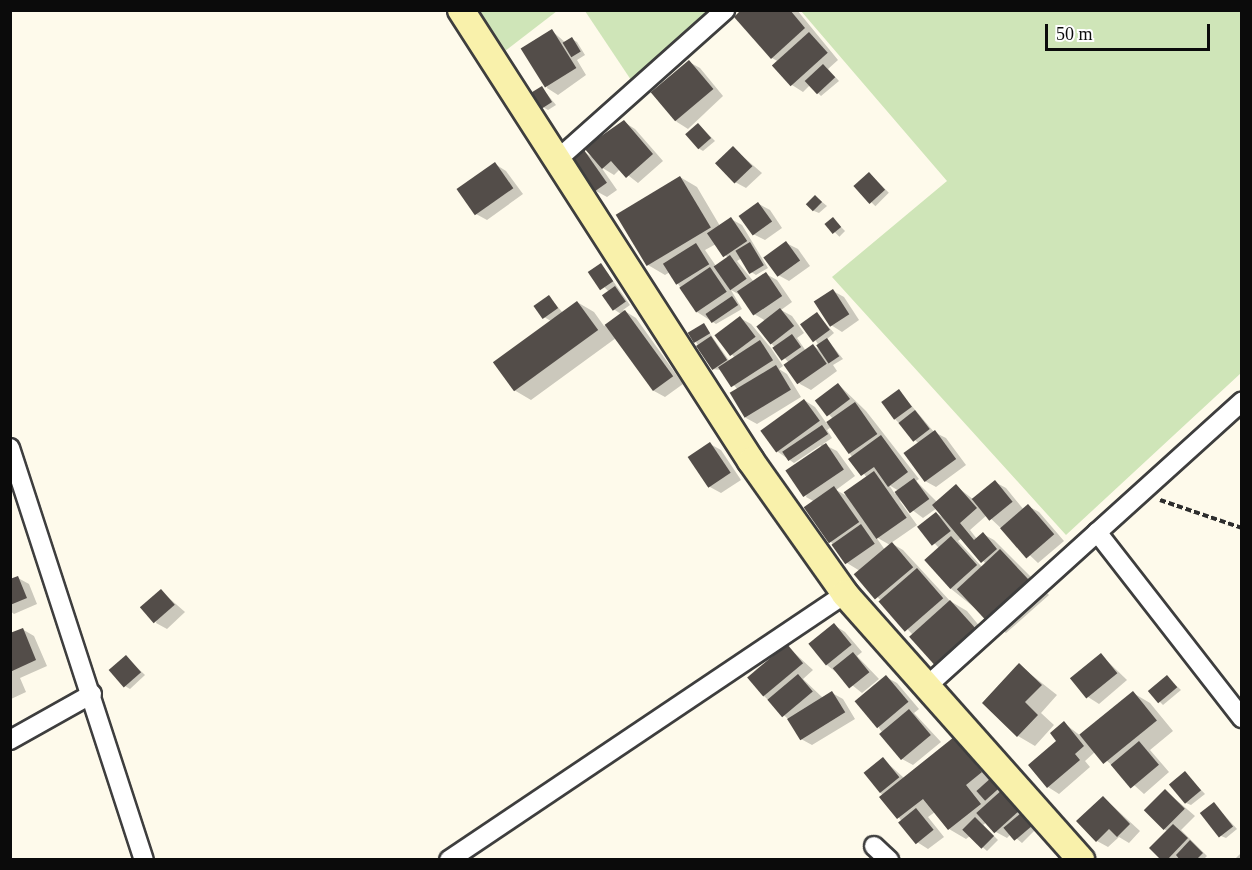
<!DOCTYPE html>
<style>
body{margin:0}
#map{position:relative;width:1252px;height:870px;overflow:hidden;background:#fefaeb;font-family:"Times New Roman",serif}
div>[style]{position:absolute}
[style*='--x']{left:calc(var(--x)*1px);top:calc(var(--y)*1px);width:calc(var(--w)*1px);rotate:calc(var(--a)*1deg)}
.green>*{inset:0;background:#cfe5b8}
.shadow>*{inset:0;background:#0003;transform-origin:0 0}
.building>*{inset:0;background:#534d49;transform-origin:0 0}
.path>*{height:4px;margin-top:-2px;transform-origin:0;background:repeating-linear-gradient(90deg,#2d2d2d 0 6px,transparent 0 9px)}
.roads{filter:drop-shadow(2px 0 #3e3e3e) drop-shadow(-2px 0 #3e3e3e) drop-shadow(0 2px #3e3e3e) drop-shadow(0 -2px #3e3e3e)}
.street>*{height:18px;margin:-9px;padding:0 9px;transform-origin:9px;border-radius:9px;background:#fff}
.secondary>*{height:26px;margin:-13px;padding:0 13px;transform-origin:13px;border-radius:13px;background:#f9f1ab}
span{translate:-50% -50%;white-space:nowrap;text-align:center;line-height:1.15;-webkit-text-stroke:6px #fff;paint-order:stroke}
.frame{position:absolute;inset:0;border:12px solid #0b0b0b;pointer-events:none}
.scale{position:absolute;left:1045px;top:24px;width:165px;height:27px;box-sizing:border-box;border:3px solid #0b0b0b;border-top:0;padding-left:8px;font-size:18px;line-height:21px;white-space:nowrap;color:#0b0b0b;-webkit-text-stroke:4px #fff;paint-order:stroke}
</style>
<div id="map">
<div class="green">
<i style="clip-path:polygon(478px 11px,557px 11px,505px 51px)"></i>
<i style="clip-path:polygon(585px 11px,709px 11px,631px 80px)"></i>
<i style="clip-path:polygon(801px 11px,1241px 11px,1241px 373px,1066px 535px,832px 277px,947px 181px)"></i>
</div>
<div class="shadow">
<i style="clip-path:polygon(743px 10px,797px 10px,838px 60px,828px 69px,839px 81px,821px 96px,810px 85px,803px 92px,792px 85px,774px 66px,779px 62px,772px 58px)"></i>
<i style="clip-path:polygon(552px 31px,566px 43px,572px 39px,577px 42px,585px 55px,577px 60px,586px 75px,558px 95px,547px 88px)"></i>
<i style="clip-path:polygon(689px 62px,700px 68px,723px 96px,688px 129px,677px 122px,652px 93px)"></i>
<i style="clip-path:polygon(542px 88px,556px 105px,548px 110px,543px 107px)"></i>
<i style="clip-path:polygon(624px 122px,635px 129px,663px 161px,638px 183px,620px 169px,614px 175px,601px 167px,617px 190px,607px 197px,596px 191px,584px 152px,592px 157px)"></i>
<i style="clip-path:polygon(699px 125px,715px 141px,703px 151px,698px 148px)"></i>
<i style="clip-path:polygon(733px 148px,762px 173px,746px 188px,735px 182px)"></i>
<i style="clip-path:polygon(495px 164px,506px 171px,523px 194px,487px 220px,476px 214px)"></i>
<i style="left:869px;top:173px;width:28px;height:19px;rotate:45deg"></i>
<i style="clip-path:polygon(evenodd,680px 177px,697px 187px,720px 226px,731px 219px,742px 225px,768px 268px,756px 275px,748px 270px,742px 258px,737px 261px,754px 282px,766px 274px,777px 280px,792px 302px,781px 310px,792px 316px,804px 333px,797px 338px,806px 351px,813px 346px,822px 351px,816px 341px,817px 314px,834px 333px,827px 339px,843px 359px,833px 365px,837px 371px,811px 390px,800px 384px,789px 363px,771px 343px,766px 321px,754px 314px,742px 296px,731px 290px,742px 309px,716px 324px,697px 312px,670px 272px,665px 275px,648px 265px,680px 177px,716px 244px,728px 258px,716px 266px,705px 250px,716px 244px)"></i>
<i style="clip-path:polygon(816px 197px,827px 206px,819px 213px,814px 211px)"></i>
<i style="clip-path:polygon(759px 204px,770px 210px,782px 228px,765px 240px,753px 234px)"></i>
<i style="left:833px;top:219px;width:17px;height:8px;rotate:45deg"></i>
<i style="clip-path:polygon(786px 243px,798px 249px,810px 266px,789px 281px,778px 275px)"></i>
<i style="clip-path:polygon(601px 264px,630px 305px,623px 310px,636px 318px,683px 384px,665px 397px,654px 391px,616px 338px,531px 400px,514px 390px,551px 321px,544px 317px,549px 297px,563px 313px,577px 302px,594px 312px,604px 326px,621px 314px,615px 310px,604px 296px,609px 292px,590px 272px)"></i>
<i style="clip-path:polygon(833px 291px,844px 297px,859px 320px,842px 332px,831px 325px,816px 302px)"></i>
<i style="clip-path:polygon(740px 318px,751px 324px,771px 348px,783px 366px,779px 369px,787px 374px,801px 397px,757px 424px,746px 418px,738px 390px,721px 370px,712px 369px,696px 342px,704px 325px,730px 362px,735px 358px,716px 336px)"></i>
<i style="clip-path:polygon(evenodd,838px 384px,866px 411px,919px 479px,916px 481px,937px 502px,956px 486px,974px 500px,995px 482px,1006px 488px,1024px 510px,1028px 506px,1039px 512px,1064px 541px,1038px 563px,987px 515px,970px 530px,977px 539px,983px 534px,994px 540px,1049px 595px,1006px 633px,950px 588px,926px 560px,939px 548px,919px 527px,936px 513px,946px 519px,937px 508px,923px 518px,899px 500px,917px 525px,891px 543px,903px 550px,950px 601px,967px 611px,991px 640px,951px 674px,935px 665px,912px 634px,856px 574px,860px 571px,847px 563px,831px 542px,815px 502px,806px 497px,821px 445px,794px 463px,778px 452px,762px 431px,804px 400px,815px 407px,827px 424px,833px 419px,816px 400px,838px 384px,831px 427px,867px 478px,849px 497px,836px 490px,855px 476px,837px 451px,823px 444px,832px 438px,827px 430px,831px 427px,838px 384px,889px 485px,899px 491px,895px 494px,889px 485px,838px 384px,876px 537px,890px 545px,885px 550px,876px 537px,838px 384px,962px 538px,986px 564px,982px 567px,958px 541px,962px 538px)"></i>
<i style="clip-path:polygon(899px 391px,934px 432px,946px 438px,966px 465px,936px 487px,925px 481px,919px 444px,895px 419px)"></i>
<i style="clip-path:polygon(710px 444px,721px 450px,741px 480px,721px 493px,710px 487px)"></i>
<i style="clip-path:polygon(18px 578px,29px 584px,37px 604px,14px 614px,10px 611px,10px 581px)"></i>
<i style="clip-path:polygon(161px 591px,185px 612px,167px 629px,156px 623px)"></i>
<i style="clip-path:polygon(834px 625px,845px 632px,862px 652px,857px 656px,879px 679px,862px 693px,827px 665px)"></i>
<i style="clip-path:polygon(22px 629px,34px 636px,47px 666px,20px 678px,26px 692px,11px 699px,10px 635px)"></i>
<i style="clip-path:polygon(787px 646px,813px 670px,803px 679px,823px 698px,832px 693px,843px 699px,855px 719px,812px 745px,801px 739px,789px 720px,764px 696px)"></i>
<i style="clip-path:polygon(1101px 655px,1127px 680px,1099px 704px,1088px 697px)"></i>
<i style="clip-path:polygon(126px 657px,145px 675px,130px 689px,125px 686px)"></i>
<i style="clip-path:polygon(1019px 665px,1057px 695px,1041px 713px,1054px 725px,1035px 746px,1018px 736px,984px 703px)"></i>
<i style="clip-path:polygon(886px 677px,897px 683px,919px 709px,914px 713px,941px 742px,913px 765px,902px 759px,879px 728px)"></i>
<i style="clip-path:polygon(1167px 677px,1181px 690px,1163px 705px,1150px 692px)"></i>
<i style="clip-path:polygon(1133px 693px,1150px 703px,1173px 731px,1150px 750px,1169px 772px,1144px 794px,1096px 751px,1085px 761px,1090px 767px,1059px 794px,1048px 787px,1030px 766px,1058px 741px,1064px 723px,1082px 737px)"></i>
<i style="clip-path:polygon(954px 739px,970px 748px,1031px 816px,1027px 819px,1036px 829px,1022px 843px,1011px 834px,1007px 838px,996px 832px,987px 822px,983px 825px,998px 840px,987px 851px,970px 836px,966px 839px,949px 829px,935px 812px,928px 817px,944px 837px,928px 849px,917px 842px,880px 792px,883px 759px,904px 778px)"></i>
<i style="clip-path:polygon(1185px 773px,1205px 794px,1191px 805px,1186px 803px)"></i>
<i style="clip-path:polygon(1166px 791px,1195px 816px,1181px 830px,1207px 856px,1203px 860px,1163px 860px,1167px 831px,1164px 829px)"></i>
<i style="clip-path:polygon(1103px 797px,1140px 831px,1129px 843px,1119px 837px,1108px 847px,1097px 841px)"></i>
<i style="clip-path:polygon(1214px 804px,1237px 829px,1226px 838px,1221px 836px)"></i>
<i style="clip-path:polygon(1242px 852px,1242px 860px,1234px 860px)"></i>
</div>
<div class="building">
<i style="clip-path:polygon(741px 10px,790px 10px,805px 28px,771px 59px,734px 17px)"></i>
<i style="left:552px;top:29px;width:46px;height:37px;rotate:58deg"></i>
<i style="left:809px;top:32px;width:28px;height:50px;rotate:48deg"></i>
<i style="left:572px;top:37px;width:17px;height:11px;rotate:59deg"></i>
<i style="left:689px;top:60px;width:38px;height:50px;rotate:50deg"></i>
<i style="left:823px;top:64px;width:18px;height:25px;rotate:47deg"></i>
<i style="left:542px;top:86px;width:19px;height:12px;rotate:58deg"></i>
<i style="clip-path:polygon(624px 120px,653px 154px,626px 178px,611px 161px,602px 169px,584px 148px)"></i>
<i style="left:698px;top:123px;width:20px;height:17px;rotate:49deg"></i>
<i style="left:733px;top:146px;width:28px;height:25px;rotate:46deg"></i>
<i style="left:584px;top:150px;width:40px;height:16px;rotate:55deg"></i>
<i style="left:495px;top:162px;width:32px;height:47px;rotate:55deg"></i>
<i style="left:869px;top:172px;width:24px;height:21px;rotate:48deg"></i>
<i style="left:680px;top:176px;width:60px;height:75px;rotate:59deg"></i>
<i style="left:815px;top:195px;width:10px;height:13px;rotate:45deg"></i>
<i style="left:758px;top:202px;width:24px;height:24px;rotate:54deg"></i>
<i style="left:731px;top:217px;width:29px;height:29px;rotate:56deg"></i>
<i style="left:833px;top:217px;width:13px;height:11px;rotate:51deg"></i>
<i style="left:786px;top:241px;width:24px;height:28px;rotate:54deg"></i>
<i style="left:750px;top:242px;width:27px;height:17px;rotate:59deg"></i>
<i style="left:696px;top:243px;width:25px;height:39px;rotate:58deg"></i>
<i style="left:730px;top:255px;width:29px;height:20px;rotate:55deg"></i>
<i style="left:601px;top:263px;width:22px;height:16px;rotate:56deg"></i>
<i style="left:710px;top:267px;width:30px;height:37px;rotate:56deg"></i>
<i style="left:766px;top:272px;width:29px;height:35px;rotate:56deg"></i>
<i style="left:615px;top:286px;width:19px;height:16px;rotate:55deg"></i>
<i style="left:833px;top:289px;width:30px;height:23px;rotate:57deg"></i>
<i style="left:549px;top:295px;width:16px;height:19px;rotate:55deg"></i>
<i style="left:732px;top:296px;width:11px;height:32px;rotate:56deg"></i>
<i style="left:577px;top:301px;width:36px;height:104px;rotate:54deg"></i>
<i style="left:780px;top:308px;width:23px;height:30px;rotate:52deg"></i>
<i style="left:625px;top:310px;width:82px;height:25px;rotate:54deg"></i>
<i style="left:817px;top:312px;width:22px;height:21px;rotate:54deg"></i>
<i style="left:740px;top:316px;width:26px;height:32px;rotate:53deg"></i>
<i style="left:704px;top:323px;width:12px;height:19px;rotate:59deg"></i>
<i style="left:792px;top:334px;width:16px;height:24px;rotate:55deg"></i>
<i style="left:711px;top:336px;width:29px;height:18px;rotate:56deg"></i>
<i style="left:827px;top:338px;width:22px;height:13px;rotate:56deg"></i>
<i style="left:760px;top:340px;width:24px;height:50px;rotate:57deg"></i>
<i style="left:813px;top:344px;width:24px;height:36px;rotate:55deg"></i>
<i style="left:776px;top:365px;width:29px;height:54px;rotate:59deg"></i>
<i style="left:838px;top:383px;width:20px;height:29px;rotate:53deg"></i>
<i style="left:899px;top:389px;width:22px;height:22px;rotate:54deg"></i>
<i style="left:804px;top:399px;width:27px;height:54px;rotate:54deg"></i>
<i style="left:855px;top:402px;width:39px;height:35px;rotate:55deg"></i>
<i style="left:915px;top:410px;width:24px;height:21px;rotate:52deg"></i>
<i style="left:822px;top:425px;width:11px;height:48px;rotate:56deg"></i>
<i style="left:935px;top:430px;width:36px;height:39px;rotate:54deg"></i>
<i style="clip-path:polygon(881px 435px,908px 472px,888px 487px,874px 467px,861px 476px,848px 459px)"></i>
<i style="left:710px;top:442px;width:37px;height:27px;rotate:56deg"></i>
<i style="left:826px;top:443px;width:32px;height:49px;rotate:56deg"></i>
<i style="left:874px;top:471px;width:57px;height:37px;rotate:55deg"></i>
<i style="left:914px;top:478px;width:26px;height:24px;rotate:54deg"></i>
<i style="left:995px;top:480px;width:28px;height:30px;rotate:51deg"></i>
<i style="clip-path:polygon(956px 484px,977px 508px,960px 523px,974px 540px,983px 532px,997px 549px,981px 563px,932px 505px)"></i>
<i style="left:834px;top:486px;width:44px;height:37px;rotate:55deg"></i>
<i style="left:1028px;top:504px;width:40px;height:37px;rotate:49deg"></i>
<i style="left:936px;top:512px;width:24px;height:24px;rotate:52deg"></i>
<i style="left:861px;top:524px;width:24px;height:36px;rotate:55deg"></i>
<i style="left:951px;top:536px;width:39px;height:36px;rotate:48deg"></i>
<i style="left:892px;top:542px;width:33px;height:50px;rotate:50deg"></i>
<i style="left:1000px;top:549px;width:49px;height:59px;rotate:47deg"></i>
<i style="left:917px;top:568px;width:40px;height:51px;rotate:49deg"></i>
<i style="clip-path:polygon(18px 576px,27px 598px,10px 605px,10px 579px)"></i>
<i style="left:161px;top:589px;width:21px;height:28px;rotate:49deg"></i>
<i style="left:950px;top:600px;width:39px;height:55px;rotate:48deg"></i>
<i style="left:834px;top:623px;width:28px;height:33px;rotate:51deg"></i>
<i style="clip-path:polygon(23px 628px,36px 660px,10px 672px,10px 633px)"></i>
<i style="left:787px;top:644px;width:25px;height:52px;rotate:50deg"></i>
<i style="left:853px;top:652px;width:26px;height:26px;rotate:51deg"></i>
<i style="left:1101px;top:653px;width:26px;height:40px;rotate:51deg"></i>
<i style="left:126px;top:655px;width:23px;height:23px;rotate:49deg"></i>
<i style="clip-path:polygon(1019px 663px,1042px 685px,1025px 702px,1038px 715px,1017px 737px,982px 703px)"></i>
<i style="left:798px;top:674px;width:23px;height:40px;rotate:50deg"></i>
<i style="left:886px;top:675px;width:35px;height:41px;rotate:50deg"></i>
<i style="left:1167px;top:675px;width:16px;height:25px;rotate:50deg"></i>
<i style="left:832px;top:691px;width:25px;height:53px;rotate:58deg"></i>
<i style="left:1133px;top:691px;width:38px;height:69px;rotate:51deg"></i>
<i style="left:909px;top:709px;width:34px;height:39px;rotate:50deg"></i>
<i style="clip-path:polygon(1064px 721px,1084px 746px,1075px 754px,1080px 760px,1047px 788px,1028px 765px,1056px 741px,1050px 733px)"></i>
<i style="clip-path:polygon(954px 737px,982px 772px,966px 785px,981px 804px,948px 830px,923px 799px,897px 819px,879px 797px)"></i>
<i style="left:1139px;top:741px;width:31px;height:37px;rotate:50deg"></i>
<i style="left:883px;top:757px;width:26px;height:25px;rotate:51deg"></i>
<i style="left:1185px;top:771px;width:25px;height:21px;rotate:50deg"></i>
<i style="left:992px;top:777px;width:13px;height:21px;rotate:48deg"></i>
<i style="left:1003px;top:789px;width:27px;height:36px;rotate:48deg"></i>
<i style="left:1165px;top:789px;width:28px;height:30px;rotate:45deg"></i>
<i style="clip-path:polygon(1103px 796px,1130px 824px,1117px 837px,1109px 829px,1096px 842px,1076px 821px)"></i>
<i style="left:1214px;top:802px;width:31px;height:18px;rotate:52deg"></i>
<i style="left:916px;top:808px;width:28px;height:23px;rotate:51deg"></i>
<i style="left:1021px;top:813px;width:17px;height:23px;rotate:50deg"></i>
<i style="left:975px;top:817px;width:27px;height:18px;rotate:45deg"></i>
<i style="clip-path:polygon(1173px 824px,1188px 838px,1167px 860px,1161px 860px,1149px 848px)"></i>
<i style="clip-path:polygon(1190px 840px,1203px 853px,1196px 860px,1180px 860px,1176px 855px)"></i>
</div>
<div class="path">
<i style="--x:1160;--y:500;--w:87;--a:18.9"></i>
</div>
<div class="roads">
<div class="street">
<i style="--x:558;--y:159;--w:224;--a:-41.7"></i>
<i style="--x:10;--y:448;--w:433;--a:72"></i>
<i style="--x:1097;--y:532;--w:236;--a:52.1"></i>
<i style="--x:926;--y:687;--w:426;--a:-42.1"></i>
<i style="--x:10;--y:740;--w:94;--a:-29.3"></i>
<i style="--x:874;--y:846;--w:21;--a:43"></i>
<i style="--x:449;--y:860;--w:477;--a:-33.9"></i>
</div>
<div class="secondary">
<i style="--x:461;--y:10;--w:536;--a:57.26"></i>
<i style="--x:751;--y:461;--w:163;--a:54.7"></i>
<i style="--x:845;--y:594;--w:356;--a:48.4"></i>
</div>
</div>
<div class="frame"></div>
<div class="scale">50 m</div>
</div>
